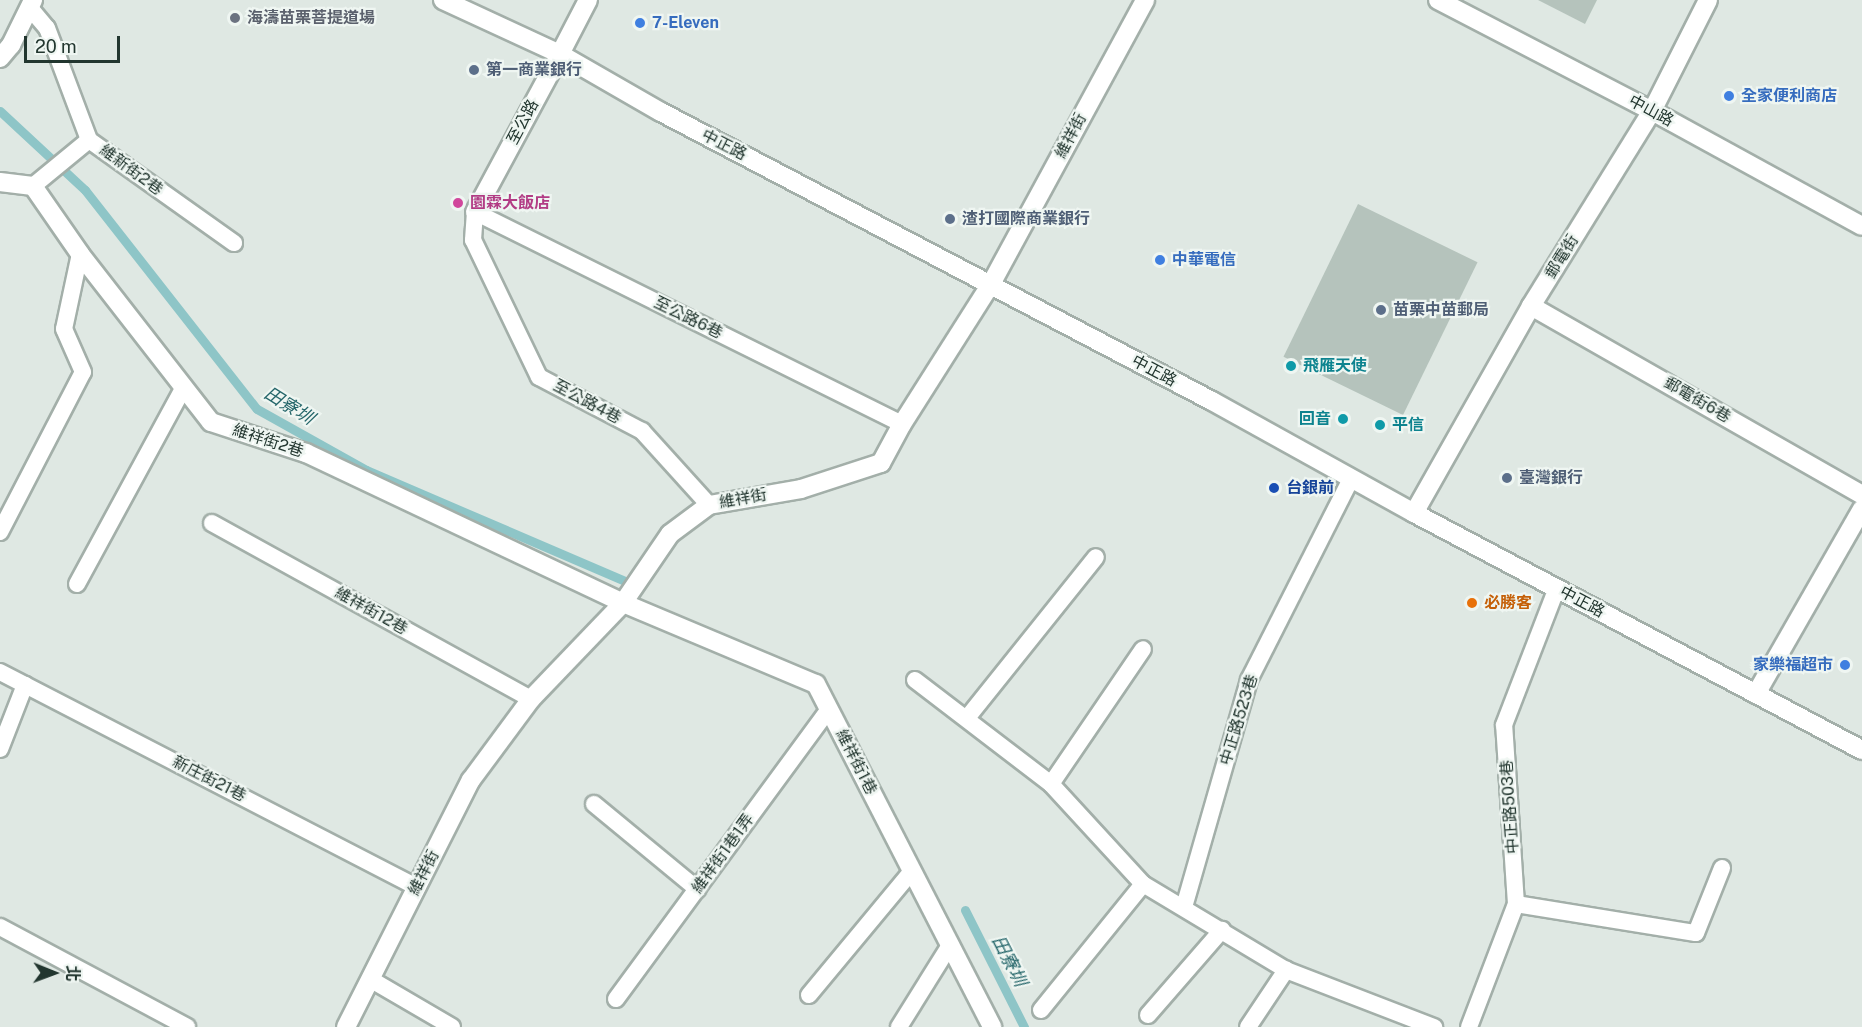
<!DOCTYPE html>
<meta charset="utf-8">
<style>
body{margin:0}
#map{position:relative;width:1862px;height:1027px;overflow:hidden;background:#dfe8e3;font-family:"Public Sans","Noto Sans TC",sans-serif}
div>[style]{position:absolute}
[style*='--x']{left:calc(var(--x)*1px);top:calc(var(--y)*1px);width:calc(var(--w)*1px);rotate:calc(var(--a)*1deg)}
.stream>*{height:9px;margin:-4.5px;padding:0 4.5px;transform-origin:4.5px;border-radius:4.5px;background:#8ec5c7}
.building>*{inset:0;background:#b5c3bc;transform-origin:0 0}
.roads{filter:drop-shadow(2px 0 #a3afa9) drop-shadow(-2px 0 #a3afa9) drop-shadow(0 2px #a3afa9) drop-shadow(0 -2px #a3afa9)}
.service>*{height:16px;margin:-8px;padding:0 8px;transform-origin:8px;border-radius:8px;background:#fff}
.minor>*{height:18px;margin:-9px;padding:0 9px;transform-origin:9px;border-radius:9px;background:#fff}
.tertiary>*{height:18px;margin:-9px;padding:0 9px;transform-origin:9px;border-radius:9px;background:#fff}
.dots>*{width:16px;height:16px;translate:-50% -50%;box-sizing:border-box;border:3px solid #eff6f2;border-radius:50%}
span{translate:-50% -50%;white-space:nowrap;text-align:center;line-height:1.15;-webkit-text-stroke:4.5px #eff6f2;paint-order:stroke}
.worship-label{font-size:16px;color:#5b616d;font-weight:700}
.left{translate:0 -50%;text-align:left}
.shop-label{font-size:16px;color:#366cbe;font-weight:700}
.right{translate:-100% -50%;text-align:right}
.service-label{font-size:16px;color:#4e5e75;font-weight:700}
.street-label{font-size:16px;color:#22362f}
.hotel-label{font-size:16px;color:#b23c85;font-weight:700}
.culture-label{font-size:16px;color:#0d838f;font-weight:700}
.transit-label{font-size:16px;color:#164399;font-weight:700}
.food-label{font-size:16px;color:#c56008;font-weight:700}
.water-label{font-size:18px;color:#25666a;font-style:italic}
.north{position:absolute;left:24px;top:943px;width:60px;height:60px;-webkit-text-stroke:4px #eff6f2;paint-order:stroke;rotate:91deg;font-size:16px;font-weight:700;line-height:24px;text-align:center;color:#22362f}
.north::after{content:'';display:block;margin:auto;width:21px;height:27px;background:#22362f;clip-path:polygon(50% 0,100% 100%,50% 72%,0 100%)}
.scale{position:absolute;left:24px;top:36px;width:96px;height:27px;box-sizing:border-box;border:3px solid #22362f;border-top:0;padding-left:8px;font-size:18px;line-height:21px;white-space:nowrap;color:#22362f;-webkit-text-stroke:4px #eff6f2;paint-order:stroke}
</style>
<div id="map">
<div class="stream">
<i style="--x:0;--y:111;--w:116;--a:42.9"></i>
<i style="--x:85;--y:190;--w:278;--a:51.9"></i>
<i style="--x:257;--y:409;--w:125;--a:29.2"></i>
<i style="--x:366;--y:470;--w:284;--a:23.2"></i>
<i style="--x:965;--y:910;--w:131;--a:63.2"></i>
</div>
<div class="building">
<i style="clip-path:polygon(1538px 0,1597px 0,1585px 24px)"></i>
<i style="left:1358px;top:204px;width:133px;height:170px;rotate:26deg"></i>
</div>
<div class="roads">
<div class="service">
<i style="--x:30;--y:8;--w:26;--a:50"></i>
<i style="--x:47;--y:28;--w:120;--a:69.4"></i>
<i style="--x:89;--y:140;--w:178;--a:35.4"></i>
<i style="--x:33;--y:186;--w:72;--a:-39.4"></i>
<i style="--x:709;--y:505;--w:100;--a:-132.2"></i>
<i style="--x:642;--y:431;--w:116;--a:-152.3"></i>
<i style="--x:539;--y:377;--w:152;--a:-115.7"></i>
<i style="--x:473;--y:240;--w:28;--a:-86"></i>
<i style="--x:475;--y:212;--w:477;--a:26.4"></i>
<i style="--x:212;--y:523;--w:364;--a:28.9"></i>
<i style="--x:0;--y:532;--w:180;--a:-62.6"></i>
<i style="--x:83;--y:372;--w:47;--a:-113.8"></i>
<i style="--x:64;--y:329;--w:77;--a:-78"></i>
<i style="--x:77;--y:584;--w:224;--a:-61.5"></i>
<i style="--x:0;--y:672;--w:469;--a:27.3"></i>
<i style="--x:915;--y:680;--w:171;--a:37.4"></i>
<i style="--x:1051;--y:784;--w:136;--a:47.4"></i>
<i style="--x:1143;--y:884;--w:167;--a:31"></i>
<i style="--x:1286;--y:970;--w:159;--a:21.1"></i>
<i style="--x:967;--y:718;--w:206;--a:-51.3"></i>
<i style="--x:0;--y:749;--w:69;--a:-68.7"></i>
<i style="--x:1051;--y:784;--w:163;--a:-55.7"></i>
<i style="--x:594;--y:804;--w:134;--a:39.5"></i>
<i style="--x:1516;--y:904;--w:182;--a:9.2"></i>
<i style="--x:1696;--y:933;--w:70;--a:-68.2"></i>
<i style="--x:1184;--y:907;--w:236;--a:-74"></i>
<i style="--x:1249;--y:680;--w:225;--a:-63.1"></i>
<i style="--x:0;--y:927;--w:212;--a:28.1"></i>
<i style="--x:370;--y:979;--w:95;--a:30.3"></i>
<i style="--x:809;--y:995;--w:161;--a:-50.3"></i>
<i style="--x:616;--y:999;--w:360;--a:-53.7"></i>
<i style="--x:1041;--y:1010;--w:162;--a:-51"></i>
<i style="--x:1148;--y:1015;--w:113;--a:-49"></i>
<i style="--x:899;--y:1027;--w:97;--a:-58.1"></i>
<i style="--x:1248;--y:1027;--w:69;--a:-56.3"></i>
<i style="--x:1469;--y:1027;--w:132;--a:-69.1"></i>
<i style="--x:1516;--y:904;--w:179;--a:-93.8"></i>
<i style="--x:1504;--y:725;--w:147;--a:-68.9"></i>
</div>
<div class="minor">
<i style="--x:0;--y:58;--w:17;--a:-50"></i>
<i style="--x:11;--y:45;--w:50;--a:-63.9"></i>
<i style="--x:0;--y:182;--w:33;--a:7"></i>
<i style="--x:33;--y:186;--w:83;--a:55.3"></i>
<i style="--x:80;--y:254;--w:213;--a:52.1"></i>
<i style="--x:211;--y:422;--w:100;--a:18.1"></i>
<i style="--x:306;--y:453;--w:351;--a:25.3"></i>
<i style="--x:623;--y:603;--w:209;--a:22.8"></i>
<i style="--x:816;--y:684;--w:386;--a:62.8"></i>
<i style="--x:475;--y:212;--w:179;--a:-61.7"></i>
<i style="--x:1531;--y:306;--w:381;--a:29.7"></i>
<i style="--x:1414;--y:513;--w:238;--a:-60.5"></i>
<i style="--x:1531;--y:306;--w:229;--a:-58.2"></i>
<i style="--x:1652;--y:111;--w:124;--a:-63.2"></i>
<i style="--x:1756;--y:694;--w:213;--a:-60.2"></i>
<i style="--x:346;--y:1027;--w:277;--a:-63.2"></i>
<i style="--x:471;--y:780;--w:101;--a:-53.5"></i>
<i style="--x:531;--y:699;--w:133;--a:-46.2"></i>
<i style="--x:623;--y:603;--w:83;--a:-55.7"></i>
<i style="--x:670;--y:534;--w:49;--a:-36.6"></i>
<i style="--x:709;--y:505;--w:93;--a:-9.9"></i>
<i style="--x:801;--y:489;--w:84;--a:-18"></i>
<i style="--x:881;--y:463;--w:44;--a:-61.7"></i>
<i style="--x:902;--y:424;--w:166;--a:-57.6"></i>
<i style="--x:991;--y:284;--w:323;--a:-61.5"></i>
</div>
<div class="tertiary">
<i style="--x:443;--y:0;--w:129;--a:24.8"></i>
<i style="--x:560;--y:54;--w:116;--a:29.9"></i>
<i style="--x:661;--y:112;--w:622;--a:27.68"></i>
<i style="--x:1212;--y:401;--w:231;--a:29"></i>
<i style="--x:1414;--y:513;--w:507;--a:27.88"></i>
<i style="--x:1438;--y:0;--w:241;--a:27.4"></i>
<i style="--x:1652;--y:111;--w:239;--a:28.7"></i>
<i style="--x:560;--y:54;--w:61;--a:-62.6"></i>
</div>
</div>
<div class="dots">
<i style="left:235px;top:18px;background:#6b7280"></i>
<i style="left:640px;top:23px;background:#3f7fe0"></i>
<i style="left:474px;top:70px;background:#5c6f8a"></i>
<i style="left:1729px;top:96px;background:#3f7fe0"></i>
<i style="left:458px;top:203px;background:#d1479c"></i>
<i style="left:950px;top:219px;background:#5c6f8a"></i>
<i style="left:1160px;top:260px;background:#3f7fe0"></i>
<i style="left:1381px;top:310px;background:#5c6f8a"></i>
<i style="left:1291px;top:366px;background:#0f9aa8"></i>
<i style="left:1343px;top:419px;background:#0f9aa8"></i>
<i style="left:1380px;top:425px;background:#0f9aa8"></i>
<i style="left:1507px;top:478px;background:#5c6f8a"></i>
<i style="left:1274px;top:488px;background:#1a4fb4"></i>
<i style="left:1472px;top:603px;background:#e8710a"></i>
<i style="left:1845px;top:665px;background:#3f7fe0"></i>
</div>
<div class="worship-label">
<span class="left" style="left:247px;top:18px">海濤苗栗菩提道場</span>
</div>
<div class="shop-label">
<span class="left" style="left:652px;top:23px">7-Eleven</span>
<span class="left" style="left:1741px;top:96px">全家便利商店</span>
<span class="left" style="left:1172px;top:260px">中華電信</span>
<span class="right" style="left:1833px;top:665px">家樂福超市</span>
</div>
<div class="service-label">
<span class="left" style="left:486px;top:70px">第一商業銀行</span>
<span class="left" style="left:962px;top:219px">渣打國際商業銀行</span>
<span class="left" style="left:1393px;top:310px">苗栗中苗郵局</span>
<span class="left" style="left:1519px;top:478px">臺灣銀行</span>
</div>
<div class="street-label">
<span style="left:1651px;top:111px;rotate:28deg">中山路</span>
<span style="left:523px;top:122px;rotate:-62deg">至公路</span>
<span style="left:1071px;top:136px;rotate:-62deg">維祥街</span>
<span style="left:724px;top:145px;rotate:27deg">中正路</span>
<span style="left:131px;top:170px;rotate:36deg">維新街2巷</span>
<span style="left:1562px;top:257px;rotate:-58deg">郵電街</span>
<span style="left:688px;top:318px;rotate:26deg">至公路6巷</span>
<span style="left:1154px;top:371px;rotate:28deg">中正路</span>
<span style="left:1697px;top:400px;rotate:30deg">郵電街6巷</span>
<span style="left:587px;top:402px;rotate:28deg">至公路4巷</span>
<span style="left:268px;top:441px;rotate:18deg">維祥街2巷</span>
<span style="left:743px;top:499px;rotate:-10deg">維祥街</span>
<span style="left:1582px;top:602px;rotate:28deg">中正路</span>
<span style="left:371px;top:611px;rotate:29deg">維祥街12巷</span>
<span style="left:1239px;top:720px;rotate:-73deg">中正路523巷</span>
<span style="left:856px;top:762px;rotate:63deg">維祥街1巷</span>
<span style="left:209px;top:779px;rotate:27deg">新庄街21巷</span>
<span style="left:1510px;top:807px;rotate:-94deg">中正路503巷</span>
<span style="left:723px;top:854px;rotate:-54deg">維祥街1巷1弄</span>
<span style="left:424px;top:873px;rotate:-63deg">維祥街</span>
</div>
<div class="hotel-label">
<span class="left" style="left:470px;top:203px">園霖大飯店</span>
</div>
<div class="culture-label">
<span class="left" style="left:1303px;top:366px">飛雁天使</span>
<span class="right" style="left:1331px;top:419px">回音</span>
<span class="left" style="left:1392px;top:425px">平信</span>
</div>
<div class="transit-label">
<span class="left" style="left:1286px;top:488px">台銀前</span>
</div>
<div class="food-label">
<span class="left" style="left:1484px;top:603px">必勝客</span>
</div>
<div class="water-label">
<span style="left:289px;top:406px;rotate:32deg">田寮圳</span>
<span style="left:1009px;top:961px;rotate:63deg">田寮圳</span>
</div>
<div class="north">北</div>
<div class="scale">20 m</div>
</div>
